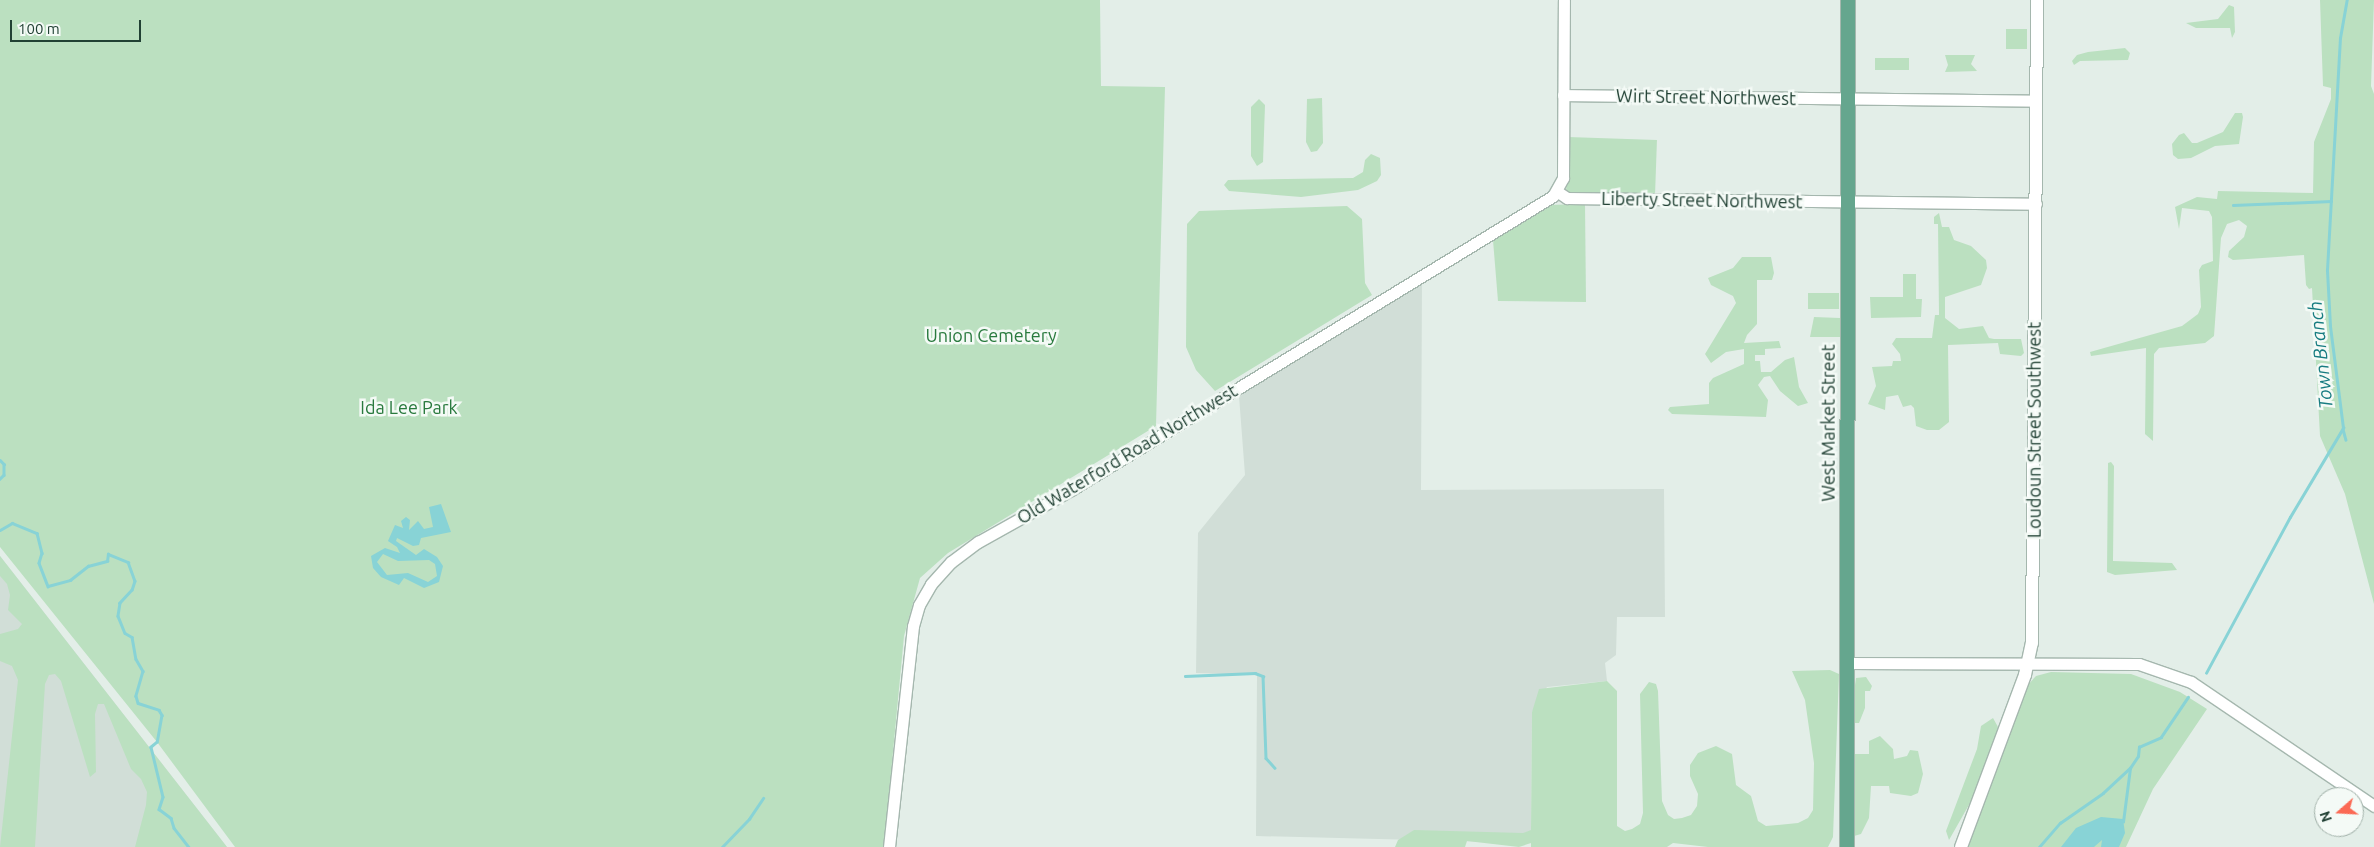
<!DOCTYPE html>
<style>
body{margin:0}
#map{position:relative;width:2374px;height:847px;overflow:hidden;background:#e3eee8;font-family:Ubuntu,sans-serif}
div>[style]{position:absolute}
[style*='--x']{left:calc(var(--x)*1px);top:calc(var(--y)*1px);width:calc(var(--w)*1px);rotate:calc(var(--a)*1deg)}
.built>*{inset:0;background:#d1ded7}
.green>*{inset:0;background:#bbe0c0;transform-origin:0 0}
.water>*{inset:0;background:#88d3d6}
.stream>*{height:2.5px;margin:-1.25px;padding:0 1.25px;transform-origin:1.25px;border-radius:1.25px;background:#88d3d6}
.roads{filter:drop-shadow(1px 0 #a5b7ae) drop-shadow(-1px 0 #a5b7ae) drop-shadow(0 1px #a5b7ae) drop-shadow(0 -1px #a5b7ae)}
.tertiary>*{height:11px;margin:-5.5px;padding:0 5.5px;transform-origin:5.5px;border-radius:5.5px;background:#fff}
.secondary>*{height:12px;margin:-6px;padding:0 6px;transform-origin:6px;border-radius:6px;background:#fff}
.primary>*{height:14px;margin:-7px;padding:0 7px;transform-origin:7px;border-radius:7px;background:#65a68e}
span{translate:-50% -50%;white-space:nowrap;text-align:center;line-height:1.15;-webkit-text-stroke:5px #f4faf6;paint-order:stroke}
.street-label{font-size:18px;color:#214134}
.park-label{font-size:18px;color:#297a3e}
.water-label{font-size:19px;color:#177c81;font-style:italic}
.north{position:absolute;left:2314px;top:787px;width:50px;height:50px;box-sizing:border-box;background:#f4faf6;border:1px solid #a0b0a8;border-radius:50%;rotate:251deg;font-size:14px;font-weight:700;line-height:20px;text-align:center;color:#214134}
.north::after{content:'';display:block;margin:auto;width:18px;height:22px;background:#fb6954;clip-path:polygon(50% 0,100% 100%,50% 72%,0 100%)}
.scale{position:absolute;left:10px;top:20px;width:131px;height:22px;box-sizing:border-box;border:2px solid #214134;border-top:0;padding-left:6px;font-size:15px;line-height:18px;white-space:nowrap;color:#214134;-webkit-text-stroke:4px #f4faf6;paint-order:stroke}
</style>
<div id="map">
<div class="built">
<i style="clip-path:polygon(1422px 280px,1421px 490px,1664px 489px,1665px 617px,1617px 617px,1616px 655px,1605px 663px,1607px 681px,1547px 687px,1532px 712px,1531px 843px,1256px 836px,1257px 675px,1196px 673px,1198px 533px,1245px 475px,1239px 396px)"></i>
<i style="clip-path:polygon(0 556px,227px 847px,0 847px)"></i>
</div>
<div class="green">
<i style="clip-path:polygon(0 0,1100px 0,1101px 86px,1165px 87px,1156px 426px,948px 553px,920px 578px,904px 636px,884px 847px,235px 847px,157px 742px,0 547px)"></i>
<i style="clip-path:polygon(2320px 0,2374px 0,2371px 86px,2374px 94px,2374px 604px,2345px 494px,2320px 436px,2312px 288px,2309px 289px,2306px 285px,2304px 255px,2233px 260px,2228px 257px,2229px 251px,2244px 237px,2247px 226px,2239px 220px,2227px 224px,2221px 238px,2214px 336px,2205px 343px,2159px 348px,2154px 354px,2153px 441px,2145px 434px,2146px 348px,2091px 356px,2090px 352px,2182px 326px,2198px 314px,2201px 307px,2199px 270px,2202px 265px,2213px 261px,2212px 217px,2209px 211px,2182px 208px,2179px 229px,2175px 207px,2197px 197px,2217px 199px,2218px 191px,2313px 193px,2314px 142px,2331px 99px,2331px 88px,2323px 86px)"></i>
<i style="clip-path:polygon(2229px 5px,2234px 7px,2235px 32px,2232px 38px,2230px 28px,2196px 28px,2186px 23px,2218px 19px)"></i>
<i style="left:2006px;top:29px;width:21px;height:20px"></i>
<i style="clip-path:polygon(2125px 48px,2130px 53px,2128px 60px,2080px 61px,2074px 65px,2072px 61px,2077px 55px,2088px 52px)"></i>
<i style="clip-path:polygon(1945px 55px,1975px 55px,1971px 64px,1977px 71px,1945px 72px,1948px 65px)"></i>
<i style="left:1875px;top:58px;width:34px;height:12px"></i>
<i style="clip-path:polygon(1322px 98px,1323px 143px,1317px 151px,1311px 152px,1306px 142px,1307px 99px)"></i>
<i style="clip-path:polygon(1259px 99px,1265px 105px,1263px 162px,1257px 166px,1251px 156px,1251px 107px)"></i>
<i style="clip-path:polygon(2235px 113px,2242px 113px,2243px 117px,2239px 144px,2215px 146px,2191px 158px,2178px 159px,2173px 155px,2172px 144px,2179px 135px,2184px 133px,2192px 143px,2197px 143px,2223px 132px)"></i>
<i style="left:1568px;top:137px;width:89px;height:56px;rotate:2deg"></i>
<i style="clip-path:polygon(1371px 154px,1380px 158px,1381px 175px,1377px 181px,1358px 190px,1301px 197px,1229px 191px,1224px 185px,1228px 180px,1353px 178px,1363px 172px,1365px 160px)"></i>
<i style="clip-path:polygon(1585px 204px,1586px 302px,1498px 301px,1493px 240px,1548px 205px)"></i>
<i style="clip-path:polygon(1347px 206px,1362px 219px,1365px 283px,1372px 295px,1215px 391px,1196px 370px,1186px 347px,1187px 224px,1199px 211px)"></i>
<i style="clip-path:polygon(1939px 213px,1942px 227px,1949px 227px,1954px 240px,1971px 246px,1986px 260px,1987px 268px,1981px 285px,1945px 297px,1945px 318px,1959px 329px,1983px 326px,1989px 338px,1994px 339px,2021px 339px,2024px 353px,2021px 356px,2000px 354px,1998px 343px,1948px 345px,1949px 422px,1939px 430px,1927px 430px,1916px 426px,1914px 408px,1911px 405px,1903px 407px,1898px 395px,1886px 397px,1885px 410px,1868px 404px,1876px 386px,1872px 367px,1892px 366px,1893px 361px,1901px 361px,1900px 354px,1892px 344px,1896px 338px,1932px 338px,1935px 315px,1939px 315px,1938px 224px,1934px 224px,1934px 217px)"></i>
<i style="clip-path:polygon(1742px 257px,1771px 257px,1774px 273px,1772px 280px,1757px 280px,1757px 324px,1747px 335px,1744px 343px,1779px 341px,1781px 348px,1765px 349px,1765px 355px,1755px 355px,1755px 361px,1760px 361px,1761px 372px,1771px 372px,1785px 360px,1794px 357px,1799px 387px,1808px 403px,1798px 406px,1780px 391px,1770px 376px,1764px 377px,1758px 385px,1768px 400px,1766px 417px,1672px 414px,1668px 410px,1670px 407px,1709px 404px,1709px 383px,1713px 378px,1744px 364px,1744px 349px,1726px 352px,1711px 363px,1705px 354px,1736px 303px,1733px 296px,1711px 285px,1708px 278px,1733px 268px)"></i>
<i style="clip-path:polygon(1903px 274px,1916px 274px,1916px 299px,1922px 299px,1921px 317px,1871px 318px,1870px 297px,1903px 297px)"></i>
<i style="left:1808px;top:293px;width:31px;height:16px"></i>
<i style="clip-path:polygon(1814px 317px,1840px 318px,1840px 337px,1810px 337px)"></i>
<i style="clip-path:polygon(2111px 462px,2114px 466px,2113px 561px,2172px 563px,2177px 570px,2115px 575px,2107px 572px,2108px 463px)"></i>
<i style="clip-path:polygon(0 556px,227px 847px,135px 847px,146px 805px,147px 792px,141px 779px,131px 769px,104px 704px,98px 704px,95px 714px,96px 772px,90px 777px,61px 681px,55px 674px,49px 675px,45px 684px,35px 847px,0 847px,18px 680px,12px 666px,0 661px,0 634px,18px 629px,22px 624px,8px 610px,10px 595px,7px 584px,0 576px)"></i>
<i style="clip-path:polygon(1830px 670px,1839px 674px,1833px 837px,1828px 847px,1708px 847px,1673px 843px,1667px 847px,1531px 847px,1531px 843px,1519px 847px,1467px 841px,1465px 847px,1395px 847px,1398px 840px,1414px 830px,1523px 833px,1531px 830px,1532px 712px,1539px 689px,1607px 681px,1617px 691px,1617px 826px,1625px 831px,1632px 829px,1640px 824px,1643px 813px,1640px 694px,1649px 682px,1656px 684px,1658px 691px,1662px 801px,1668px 815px,1674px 819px,1682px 818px,1691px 815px,1697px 806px,1698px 794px,1690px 776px,1690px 765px,1698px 753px,1716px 746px,1732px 754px,1736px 785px,1751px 796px,1758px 821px,1766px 826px,1798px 823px,1808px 818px,1813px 810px,1814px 763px,1805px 700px,1792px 671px)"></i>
<i style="clip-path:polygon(2051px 672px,2131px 674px,2180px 692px,2207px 709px,2153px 789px,2126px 847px,1966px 847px,2025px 688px,2036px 676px)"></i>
<i style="clip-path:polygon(1866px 677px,1872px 686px,1870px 691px,1865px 691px,1865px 708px,1859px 723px,1855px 723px,1855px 754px,1869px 754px,1869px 741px,1880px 736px,1893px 749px,1894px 759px,1907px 756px,1910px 750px,1918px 751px,1923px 774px,1918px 793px,1911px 796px,1890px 793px,1889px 786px,1871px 786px,1869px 818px,1861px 834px,1854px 836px,1855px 685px,1856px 678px)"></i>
<i style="clip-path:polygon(1993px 718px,1998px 727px,1995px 740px,1974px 796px,1949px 840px,1946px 831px,1977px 749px,1981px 726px)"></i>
</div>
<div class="water">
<i style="clip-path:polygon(evenodd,441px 504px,451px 532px,421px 538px,419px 545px,413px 546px,397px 538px,396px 541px,416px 555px,424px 549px,437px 557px,443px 566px,439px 582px,424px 588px,404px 578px,399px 585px,381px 577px,373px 568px,371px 556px,385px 548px,400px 553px,397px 547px,388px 541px,395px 525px,403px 528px,401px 521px,406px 517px,410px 520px,409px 530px,418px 521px,424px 529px,433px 527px,429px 507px,441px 504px,383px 554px,398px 561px,429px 560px,435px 564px,437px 576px,428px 582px,408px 573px,387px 575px,377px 562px,383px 554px)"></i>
<i style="clip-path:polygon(2101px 817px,2123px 819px,2125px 833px,2119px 847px,2101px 847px,2102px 840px,2094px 847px,2061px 847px,2076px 828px)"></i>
</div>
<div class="stream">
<i style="--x:2233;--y:205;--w:98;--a:-2.3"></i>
<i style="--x:2343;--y:429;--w:11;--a:75"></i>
<i style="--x:0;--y:460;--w:6;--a:45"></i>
<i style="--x:4;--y:464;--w:11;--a:90"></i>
<i style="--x:4;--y:475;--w:6;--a:135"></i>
<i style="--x:0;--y:530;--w:14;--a:-30"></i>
<i style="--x:12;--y:523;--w:27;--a:22"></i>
<i style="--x:37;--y:533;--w:21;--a:76"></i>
<i style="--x:42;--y:553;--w:10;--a:107"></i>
<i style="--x:39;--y:563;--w:25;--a:69"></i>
<i style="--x:48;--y:586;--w:23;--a:-15"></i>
<i style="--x:70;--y:580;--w:23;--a:-38"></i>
<i style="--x:88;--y:566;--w:20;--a:-15"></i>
<i style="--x:107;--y:561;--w:7;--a:-82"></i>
<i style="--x:108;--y:554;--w:22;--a:22"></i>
<i style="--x:128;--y:562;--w:20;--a:70"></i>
<i style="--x:135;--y:581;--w:9;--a:108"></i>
<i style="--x:132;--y:590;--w:18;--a:133"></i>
<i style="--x:120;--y:603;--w:13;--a:99"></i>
<i style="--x:118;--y:616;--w:18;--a:68"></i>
<i style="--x:125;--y:633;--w:8;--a:30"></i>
<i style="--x:132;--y:637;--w:22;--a:80"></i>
<i style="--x:136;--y:659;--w:14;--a:60"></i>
<i style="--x:143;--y:671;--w:26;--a:106"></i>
<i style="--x:136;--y:696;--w:7;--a:74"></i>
<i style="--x:138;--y:703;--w:22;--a:18"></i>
<i style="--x:159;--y:710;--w:6;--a:59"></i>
<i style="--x:162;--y:715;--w:27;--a:100"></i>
<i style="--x:157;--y:742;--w:8;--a:140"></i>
<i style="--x:151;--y:747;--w:51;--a:76.5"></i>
<i style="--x:163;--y:797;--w:13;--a:108"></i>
<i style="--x:159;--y:809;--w:15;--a:37"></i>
<i style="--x:171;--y:818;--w:10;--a:73"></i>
<i style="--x:174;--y:828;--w:24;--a:52"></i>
<i style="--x:2206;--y:673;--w:177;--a:-61.7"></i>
<i style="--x:2290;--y:517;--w:104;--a:-59.2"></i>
<i style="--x:2343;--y:428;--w:103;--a:-97.3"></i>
<i style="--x:2330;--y:326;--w:56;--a:-93.1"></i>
<i style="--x:2327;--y:270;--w:232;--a:-86.8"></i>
<i style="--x:2340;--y:38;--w:39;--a:-80"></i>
<i style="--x:1185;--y:676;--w:70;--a:-2.5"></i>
<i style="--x:1255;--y:673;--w:9;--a:21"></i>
<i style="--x:1263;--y:676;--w:82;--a:87.9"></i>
<i style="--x:1266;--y:758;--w:13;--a:48"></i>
<i style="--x:2123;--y:822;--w:54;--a:-82.6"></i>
<i style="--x:722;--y:847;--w:39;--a:-46"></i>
<i style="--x:749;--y:819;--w:25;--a:-56"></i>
<i style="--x:2039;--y:847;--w:32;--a:-49"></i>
<i style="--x:2060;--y:823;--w:52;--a:-34.9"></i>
<i style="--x:2103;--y:793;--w:37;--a:-43"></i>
<i style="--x:2130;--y:768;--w:14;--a:-56"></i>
<i style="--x:2138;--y:756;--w:9;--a:-84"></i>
<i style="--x:2139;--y:747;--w:24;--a:-24"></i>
<i style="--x:2161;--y:737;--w:48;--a:-56"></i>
</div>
<div class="roads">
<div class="tertiary">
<i style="--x:1563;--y:95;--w:473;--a:0.7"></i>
<i style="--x:1558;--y:192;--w:11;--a:34"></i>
<i style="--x:1567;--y:198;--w:469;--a:0.7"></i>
<i style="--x:1847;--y:663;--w:292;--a:0.2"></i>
<i style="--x:2139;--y:664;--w:55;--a:19.1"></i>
<i style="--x:2191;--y:682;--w:221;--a:34.1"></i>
<i style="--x:889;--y:847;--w:222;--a:-83.8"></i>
<i style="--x:913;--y:626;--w:22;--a:-74"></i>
<i style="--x:919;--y:605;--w:24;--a:-60"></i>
<i style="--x:931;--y:584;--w:30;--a:-48"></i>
<i style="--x:951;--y:562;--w:34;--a:-37"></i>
<i style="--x:978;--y:542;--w:109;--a:-29.2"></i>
<i style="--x:1073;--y:489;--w:562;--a:-31.4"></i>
<i style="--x:1553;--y:196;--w:21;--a:-61"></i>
<i style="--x:1563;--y:178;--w:178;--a:-89.7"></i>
</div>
<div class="secondary">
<i style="--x:1961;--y:847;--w:184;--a:-69.6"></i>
<i style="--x:2025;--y:675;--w:33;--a:-78"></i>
<i style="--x:2032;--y:643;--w:643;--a:-89.55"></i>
</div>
<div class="primary">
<i style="--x:1847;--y:847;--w:847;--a:-89.93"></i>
</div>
</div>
<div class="street-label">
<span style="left:1706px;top:97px;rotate:1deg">Wirt Street Northwest</span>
<span style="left:1702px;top:200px;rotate:1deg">Liberty Street Northwest</span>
<span style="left:1828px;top:423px;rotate:-90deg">West Market Street</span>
<span style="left:2034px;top:430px;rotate:-90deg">Loudoun Street Southwest</span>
<span style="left:1127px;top:454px;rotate:-31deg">Old Waterford Road Northwest</span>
</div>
<div class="park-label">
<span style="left:991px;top:335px">Union Cemetery</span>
<span style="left:409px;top:407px">Ida Lee Park</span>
</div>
<div class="water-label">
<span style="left:2321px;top:355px;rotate:-96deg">Town Branch</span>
</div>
<div class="north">N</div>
<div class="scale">100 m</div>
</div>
